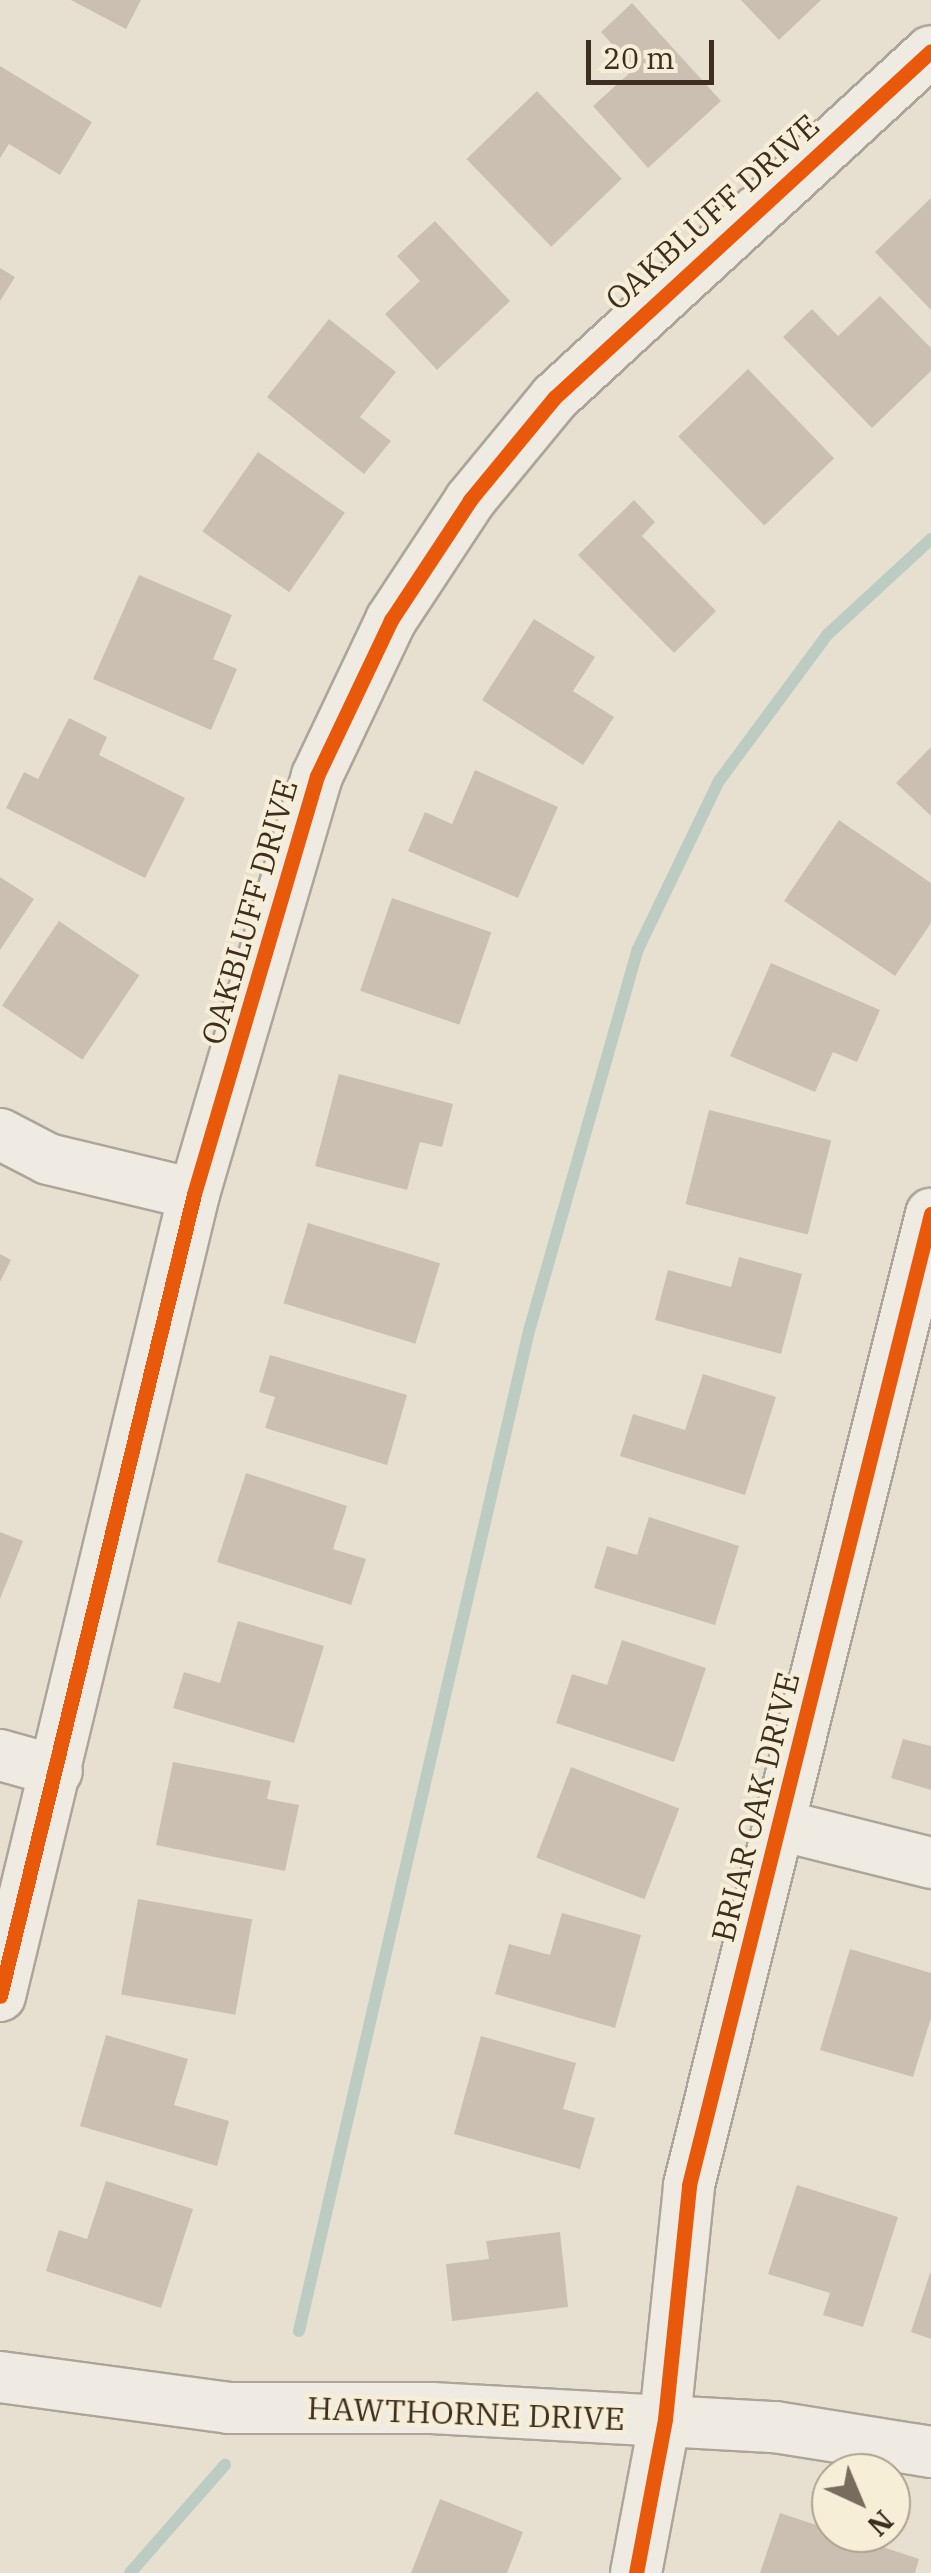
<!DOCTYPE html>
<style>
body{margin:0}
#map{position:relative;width:931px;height:2573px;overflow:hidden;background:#e7e0d1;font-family:"IBM Plex Serif",serif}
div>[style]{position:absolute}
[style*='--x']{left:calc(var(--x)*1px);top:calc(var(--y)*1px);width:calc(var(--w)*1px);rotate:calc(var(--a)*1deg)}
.stream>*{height:12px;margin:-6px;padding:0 6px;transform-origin:6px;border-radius:6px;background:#bcccc2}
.building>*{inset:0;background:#cbbfb2;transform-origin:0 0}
.roads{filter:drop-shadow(2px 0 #ada599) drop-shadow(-2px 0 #ada599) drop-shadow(0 2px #ada599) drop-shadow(0 -2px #ada599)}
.street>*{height:50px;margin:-25px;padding:0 25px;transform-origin:25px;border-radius:25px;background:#efebe3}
.cycleway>*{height:15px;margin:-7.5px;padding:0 7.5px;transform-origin:7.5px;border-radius:7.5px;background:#e8590c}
span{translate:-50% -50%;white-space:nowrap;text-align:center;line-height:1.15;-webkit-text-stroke:8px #f7eed8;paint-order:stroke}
.street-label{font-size:32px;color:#3d2e20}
.north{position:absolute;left:811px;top:2453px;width:100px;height:100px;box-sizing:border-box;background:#f7eed8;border:2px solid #ada18e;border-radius:50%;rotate:136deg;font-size:28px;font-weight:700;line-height:40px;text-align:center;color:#3d2e20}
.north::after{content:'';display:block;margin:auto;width:35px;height:45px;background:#786c5e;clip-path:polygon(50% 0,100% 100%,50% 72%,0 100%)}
.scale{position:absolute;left:586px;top:40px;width:128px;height:45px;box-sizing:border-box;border:5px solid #3d2e20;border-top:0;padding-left:12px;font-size:30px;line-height:35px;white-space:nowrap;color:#3d2e20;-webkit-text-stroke:8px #f7eed8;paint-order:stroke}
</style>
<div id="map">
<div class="stream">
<i style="--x:299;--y:2331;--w:1026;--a:-77.05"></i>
<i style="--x:529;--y:1331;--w:397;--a:-74.1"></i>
<i style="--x:638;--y:949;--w:187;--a:-64.3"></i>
<i style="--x:719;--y:781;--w:182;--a:-53.5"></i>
<i style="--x:827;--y:635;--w:142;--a:-42.7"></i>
<i style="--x:130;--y:2573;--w:144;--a:-48.7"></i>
</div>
<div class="building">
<i style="clip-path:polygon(71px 0,141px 0,126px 29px)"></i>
<i style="clip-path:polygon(741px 0,821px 0,779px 40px)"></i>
<i style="clip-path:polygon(632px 3px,721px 101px,648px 168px,593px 106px,634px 69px,601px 32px)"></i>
<i style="clip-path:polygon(0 66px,92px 122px,60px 175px,9px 144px,0 158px)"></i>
<i style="left:537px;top:91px;width:122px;height:98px;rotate:46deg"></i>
<i style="clip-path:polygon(931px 198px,931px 310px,875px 252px)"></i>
<i style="clip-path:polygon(435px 221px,510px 301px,437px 370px,385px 314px,420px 281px,397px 256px)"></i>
<i style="clip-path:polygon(0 268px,15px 277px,0 301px)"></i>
<i style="clip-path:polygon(880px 296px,931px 348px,931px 371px,872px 428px,783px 337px,812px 309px,838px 336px)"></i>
<i style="clip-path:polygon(329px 319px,396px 372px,360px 417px,391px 441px,364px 474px,267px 397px)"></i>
<i style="left:748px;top:369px;width:124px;height:97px;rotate:46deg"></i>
<i style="left:258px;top:452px;width:106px;height:97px;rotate:35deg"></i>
<i style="clip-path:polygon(634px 500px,655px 522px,642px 536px,716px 611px,674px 653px,578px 555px)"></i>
<i style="clip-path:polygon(139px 575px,232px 615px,213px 659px,237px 669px,211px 730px,93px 679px)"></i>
<i style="clip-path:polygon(534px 619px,595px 657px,573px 691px,614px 717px,583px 765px,482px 700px)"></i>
<i style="clip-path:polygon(69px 718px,107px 737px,99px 755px,185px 798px,145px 878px,6px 808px,24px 772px,38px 779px)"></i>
<i style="clip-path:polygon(931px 747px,931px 816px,896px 783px)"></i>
<i style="clip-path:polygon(475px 770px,558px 807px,518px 898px,408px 851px,425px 812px,452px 824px)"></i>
<i style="clip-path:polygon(839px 820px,931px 883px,931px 923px,895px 976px,784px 901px)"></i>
<i style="clip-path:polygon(0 877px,34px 899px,0 950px)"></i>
<i style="left:392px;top:898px;width:105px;height:98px;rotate:19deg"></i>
<i style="left:59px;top:921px;width:97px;height:102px;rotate:34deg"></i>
<i style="clip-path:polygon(771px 963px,880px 1010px,857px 1062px,833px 1052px,815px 1092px,730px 1056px)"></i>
<i style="clip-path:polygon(339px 1074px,453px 1104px,442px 1147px,420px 1142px,407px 1190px,315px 1166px)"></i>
<i style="left:709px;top:1110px;width:126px;height:97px;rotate:14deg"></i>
<i style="left:308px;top:1223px;width:138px;height:84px;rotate:17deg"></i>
<i style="clip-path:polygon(0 1254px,11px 1260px,0 1282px)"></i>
<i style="clip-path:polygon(739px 1257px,802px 1274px,781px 1354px,655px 1320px,668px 1270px,731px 1287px)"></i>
<i style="clip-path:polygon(270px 1355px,407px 1395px,387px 1465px,265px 1428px,275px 1397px,259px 1392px)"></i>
<i style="clip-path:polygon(703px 1374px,776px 1397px,745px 1495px,620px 1456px,633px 1414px,685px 1430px)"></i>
<i style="clip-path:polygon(246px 1473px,347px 1506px,333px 1549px,366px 1559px,351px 1605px,217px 1562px)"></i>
<i style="clip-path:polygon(649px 1517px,739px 1546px,715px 1625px,594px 1588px,607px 1546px,637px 1555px)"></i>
<i style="clip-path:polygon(0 1532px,23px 1541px,0 1599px)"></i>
<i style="clip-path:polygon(238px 1621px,324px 1646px,294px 1743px,173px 1708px,184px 1672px,220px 1683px)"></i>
<i style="clip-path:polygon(622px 1640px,706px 1668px,674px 1762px,556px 1723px,572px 1674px,607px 1685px)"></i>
<i style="clip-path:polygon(903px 1739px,931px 1746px,931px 1790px,891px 1778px)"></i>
<i style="clip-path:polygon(173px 1762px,271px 1781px,267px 1799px,299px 1805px,285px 1871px,156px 1845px)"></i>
<i style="left:571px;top:1767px;width:116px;height:97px;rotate:21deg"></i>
<i style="left:138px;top:1899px;width:116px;height:97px;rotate:10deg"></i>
<i style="clip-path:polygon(562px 1913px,641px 1935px,615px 2028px,495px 1994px,509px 1944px,550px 1955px)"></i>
<i style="clip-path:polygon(850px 1949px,931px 1973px,931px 2018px,913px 2077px,820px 2050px)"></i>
<i style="clip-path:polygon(106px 2035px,188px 2059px,174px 2105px,229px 2121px,217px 2166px,80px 2126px)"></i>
<i style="clip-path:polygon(481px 2036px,576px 2063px,563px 2109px,595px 2118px,580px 2169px,454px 2134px)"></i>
<i style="clip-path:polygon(106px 2181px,193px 2209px,161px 2308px,46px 2271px,59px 2230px,87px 2239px)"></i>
<i style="clip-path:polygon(797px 2185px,898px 2217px,863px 2327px,823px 2315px,830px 2293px,768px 2274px)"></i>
<i style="clip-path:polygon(560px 2232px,568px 2307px,452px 2321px,446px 2264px,489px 2259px,486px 2241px)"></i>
<i style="clip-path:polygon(930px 2273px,931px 2273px,931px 2339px,911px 2332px)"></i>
<i style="clip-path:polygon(440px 2499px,523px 2532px,507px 2573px,411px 2573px)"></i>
<i style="clip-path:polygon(780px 2513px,919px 2559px,915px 2573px,760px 2573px)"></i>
</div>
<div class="roads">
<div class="street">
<i style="--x:0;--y:1134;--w:54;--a:27.5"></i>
<i style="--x:48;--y:1159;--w:150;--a:13.5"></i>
<i style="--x:0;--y:1755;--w:59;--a:15.7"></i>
<i style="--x:780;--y:1825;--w:156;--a:14.1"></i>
<i style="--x:0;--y:1996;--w:825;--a:-76.4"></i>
<i style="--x:194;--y:1194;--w:436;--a:-73.6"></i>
<i style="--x:317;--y:776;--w:173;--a:-64.6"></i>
<i style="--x:391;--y:620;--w:144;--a:-56.6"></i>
<i style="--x:470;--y:500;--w:132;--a:-50.5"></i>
<i style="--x:554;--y:398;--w:512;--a:-42.63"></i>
<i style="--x:0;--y:2377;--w:230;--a:7.7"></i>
<i style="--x:228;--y:2408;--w:204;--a:0"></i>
<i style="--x:432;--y:2408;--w:344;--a:3.2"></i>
<i style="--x:775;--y:2427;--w:158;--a:9.1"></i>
<i style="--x:636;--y:2573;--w:157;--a:-79.3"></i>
<i style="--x:665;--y:2419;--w:235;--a:-84.1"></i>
<i style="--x:689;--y:2185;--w:1001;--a:-76.01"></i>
</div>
</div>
<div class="cycleway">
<i style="--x:0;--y:1996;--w:825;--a:-76.4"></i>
<i style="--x:194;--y:1194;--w:436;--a:-73.6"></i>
<i style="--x:317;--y:776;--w:173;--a:-64.6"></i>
<i style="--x:391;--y:620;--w:144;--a:-56.6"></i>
<i style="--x:470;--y:500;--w:132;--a:-50.5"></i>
<i style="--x:554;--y:398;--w:512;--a:-42.63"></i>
<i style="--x:636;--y:2573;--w:157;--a:-79.3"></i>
<i style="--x:665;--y:2419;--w:235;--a:-84.1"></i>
<i style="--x:689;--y:2185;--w:1001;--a:-76.01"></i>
</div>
<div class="street-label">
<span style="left:712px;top:212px;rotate:-42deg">OAKBLUFF DRIVE</span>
<span style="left:249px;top:912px;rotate:-74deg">OAKBLUFF DRIVE</span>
<span style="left:755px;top:1807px;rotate:-76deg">BRIAR OAK DRIVE</span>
<span style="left:466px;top:2413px;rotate:2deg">HAWTHORNE DRIVE</span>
</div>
<div class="north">N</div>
<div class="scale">20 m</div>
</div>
